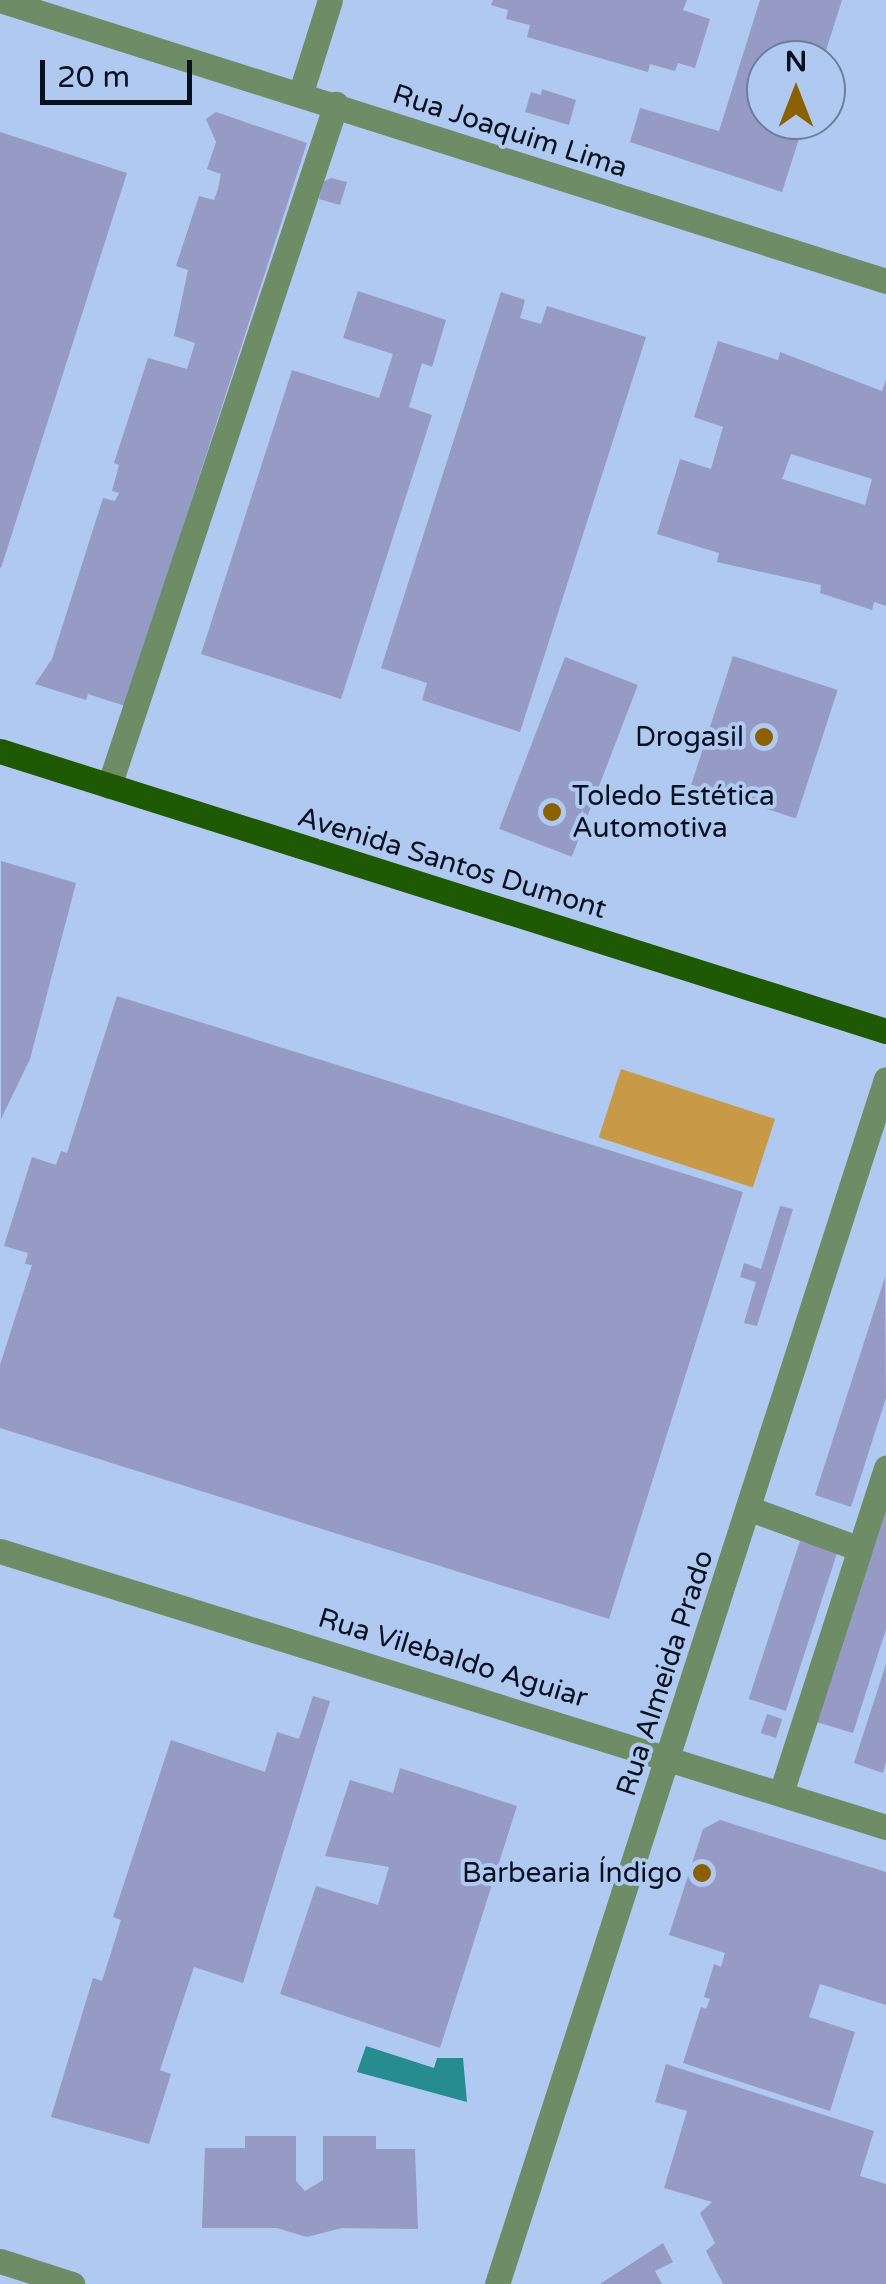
<!DOCTYPE html>
<meta charset="utf-8">
<style>
body{margin:0}
#map{position:relative;width:886px;height:2284px;overflow:hidden;background:#afc9f0;font-family:"Varela Round",sans-serif}
div>[style]{position:absolute}
[style*='--x']{left:calc(var(--x)*1px);top:calc(var(--y)*1px);width:calc(var(--w)*1px);rotate:calc(var(--a)*1deg)}
.green>*{inset:0;background:#c89947;transform-origin:0 0}
.water>*{inset:0;background:#268c90}
.building>*{inset:0;background:#959bc5;transform-origin:0 0}
.minor>*{height:25px;margin:-12.5px;padding:0 12.5px;transform-origin:12.5px;border-radius:12.5px;background:#6e8c65}
.major>*{height:25px;margin:-12.5px;padding:0 12.5px;transform-origin:12.5px;border-radius:12.5px;background:#1f5903}
.dots>*{width:28px;height:28px;translate:-50% -50%;box-sizing:border-box;border:5px solid #afc9f0;border-radius:50%}
span{translate:-50% -50%;white-space:nowrap;text-align:center;line-height:1.15;-webkit-text-stroke:8px #afc9f0;paint-order:stroke}
.street-label{font-size:28px;color:#08111f}
.poi-label{font-size:28px;color:#08111f}
.right{translate:-100% -50%;text-align:right}
.left{translate:0 -50%;text-align:left}
.north{position:absolute;left:746px;top:40px;width:100px;height:100px;box-sizing:border-box;background:#afc9f0;border:2px solid #6c7f9c;border-radius:50%;rotate:0deg;font-size:28px;font-weight:700;line-height:40px;text-align:center;color:#08111f}
.north::after{content:'';display:block;margin:auto;width:35px;height:45px;background:#8a6001;clip-path:polygon(50% 0,100% 100%,50% 72%,0 100%)}
.scale{position:absolute;left:40px;top:60px;width:152px;height:45px;box-sizing:border-box;border:5px solid #08111f;border-top:0;padding-left:12px;font-size:30px;line-height:35px;white-space:nowrap;color:#08111f;-webkit-text-stroke:8px #afc9f0;paint-order:stroke}
</style>
<div id="map">
<div class="green">
<i style="left:621px;top:1069px;width:162px;height:72px;rotate:18deg"></i>
</div>
<div class="water">
<i style="clip-path:polygon(366px 2046px,434px 2068px,437px 2058px,463px 2058px,467px 2102px,357px 2072px)"></i>
</div>
<div class="building">
<i style="clip-path:polygon(493px 0,687px 0,683px 10px,710px 19px,695px 68px,678px 63px,675px 71px,650px 64px,648px 72px,527px 37px,530px 25px,506px 19px,508px 10px,491px 5px)"></i>
<i style="clip-path:polygon(760px 0,842px 0,823px 60px,766px 60px,766px 120px,805px 120px,782px 192px,630px 142px,640px 108px,719px 131px)"></i>
<i style="clip-path:polygon(542px 89px,576px 100px,569px 125px,525px 112px,531px 92px,541px 95px)"></i>
<i style="clip-path:polygon(216px 112px,307px 143px,125px 706px,88px 694px,86px 700px,35px 684px,52px 659px,103px 498px,115px 501px,119px 493px,112px 491px,119px 465px,114px 463px,148px 358px,187px 369px,195px 343px,174px 336px,188px 270px,176px 266px,199px 196px,214px 200px,218px 189px,221px 174px,207px 169px,216px 142px,206px 119px)"></i>
<i style="clip-path:polygon(0 132px,127px 173px,1px 568px,0 567px)"></i>
<i style="clip-path:polygon(331px 178px,347px 182px,340px 205px,319px 199px,323px 182px)"></i>
<i style="clip-path:polygon(358px 291px,446px 320px,432px 367px,422px 363px,409px 407px,432px 415px,341px 699px,201px 654px,292px 370px,379px 398px,393px 354px,343px 338px)"></i>
<i style="clip-path:polygon(501px 292px,525px 300px,520px 318px,541px 324px,547px 306px,646px 337px,520px 732px,422px 700px,427px 683px,381px 668px)"></i>
<i style="clip-path:polygon(evenodd,718px 341px,778px 360px,780px 352px,882px 391px,886px 380px,886px 606px,874px 602px,872px 610px,820px 593px,821px 585px,717px 562px,719px 553px,657px 534px,680px 459px,711px 469px,723px 427px,694px 417px,718px 341px,791px 454px,872px 479px,865px 505px,782px 479px,791px 454px)"></i>
<i style="left:733px;top:656px;width:110px;height:135px;rotate:18deg"></i>
<i style="left:565px;top:657px;width:78px;height:184px;rotate:21deg"></i>
<i style="clip-path:polygon(1px 861px,76px 883px,30px 1059px,1px 1119px)"></i>
<i style="clip-path:polygon(117px 996px,743px 1192px,609px 1619px,0 1428px,0 1365px,32px 1265px,25px 1264px,28px 1253px,4px 1246px,32px 1157px,56px 1165px,61px 1151px,67px 1153px)"></i>
<i style="clip-path:polygon(780px 1206px,793px 1209px,757px 1326px,744px 1323px,756px 1282px,740px 1277px,744px 1263px,761px 1269px)"></i>
<i style="clip-path:polygon(885px 1277px,886px 1398px,851px 1507px,815px 1495px)"></i>
<i style="clip-path:polygon(886px 1504px,886px 1629px,853px 1733px,813px 1721px)"></i>
<i style="left:800px;top:1541px;width:39px;height:166px;rotate:18deg"></i>
<i style="clip-path:polygon(886px 1664px,886px 1762px,883px 1773px,854px 1763px)"></i>
<i style="clip-path:polygon(313px 1696px,330px 1701px,243px 1983px,194px 1967px,160px 2070px,171px 2074px,149px 2144px,51px 2117px,93px 1978px,102px 1981px,115px 1940px,121px 1920px,113px 1917px,171px 1740px,265px 1772px,277px 1732px,299px 1739px)"></i>
<i style="left:767px;top:1714px;width:16px;height:20px;rotate:18deg"></i>
<i style="clip-path:polygon(400px 1768px,517px 1806px,440px 2048px,280px 1994px,316px 1886px,378px 1905px,389px 1867px,325px 1856px,350px 1780px,393px 1793px)"></i>
<i style="clip-path:polygon(720px 1820px,886px 1872px,886px 2005px,820px 1984px,809px 2017px,855px 2032px,830px 2111px,683px 2063px,701px 2007px,706px 2009px,710px 1999px,704px 1997px,714px 1964px,721px 1967px,725px 1953px,669px 1935px,703px 1829px)"></i>
<i style="clip-path:polygon(666px 2064px,874px 2131px,860px 2176px,886px 2184px,886px 2284px,723px 2284px,706px 2251px,715px 2243px,700px 2213px,712px 2202px,664px 2188px,687px 2111px,655px 2102px)"></i>
<i style="clip-path:polygon(245px 2136px,296px 2136px,296px 2181px,305px 2191px,323px 2180px,323px 2136px,376px 2136px,376px 2149px,415px 2149px,418px 2229px,342px 2228px,307px 2237px,277px 2228px,202px 2228px,205px 2148px,245px 2148px)"></i>
<i style="clip-path:polygon(663px 2243px,673px 2262px,655px 2271px,662px 2284px,600px 2284px)"></i>
</div>
<div class="minor">
<i style="--x:0;--y:0;--w:929;--a:17.6"></i>
<i style="--x:301;--y:92;--w:96;--a:-72.5"></i>
<i style="--x:109;--y:786;--w:719;--a:-71.59"></i>
<i style="--x:750;--y:1509;--w:115;--a:19.9"></i>
<i style="--x:0;--y:1551;--w:928;--a:17.3"></i>
<i style="--x:781;--y:1793;--w:342;--a:-72.1"></i>
<i style="--x:0;--y:2261;--w:76;--a:17.7"></i>
<i style="--x:497;--y:2284;--w:1266;--a:-72.11"></i>
</div>
<div class="major">
<i style="--x:0;--y:751;--w:929;--a:17.54"></i>
</div>
<div class="dots">
<i style="left:764px;top:737px;background:#8a6001"></i>
<i style="left:552px;top:812px;background:#8a6001"></i>
<i style="left:702px;top:1873px;background:#8a6001"></i>
</div>
<div class="street-label">
<span style="left:510px;top:131px;rotate:18deg">Rua Joaquim Lima</span>
<span style="left:452px;top:863px;rotate:17deg">Avenida Santos Dumont</span>
<span style="left:453px;top:1658px;rotate:17deg">Rua Vilebaldo Aguiar</span>
<span style="left:665px;top:1673px;rotate:-72deg">Rua Almeida Prado</span>
</div>
<div class="poi-label">
<span class="right" style="left:744px;top:737px">Drogasil</span>
<span class="left" style="left:572px;top:812px">Toledo Estética<br>Automotiva</span>
<span class="right" style="left:682px;top:1873px">Barbearia Índigo</span>
</div>
<div class="north">N</div>
<div class="scale">20 m</div>
</div>
